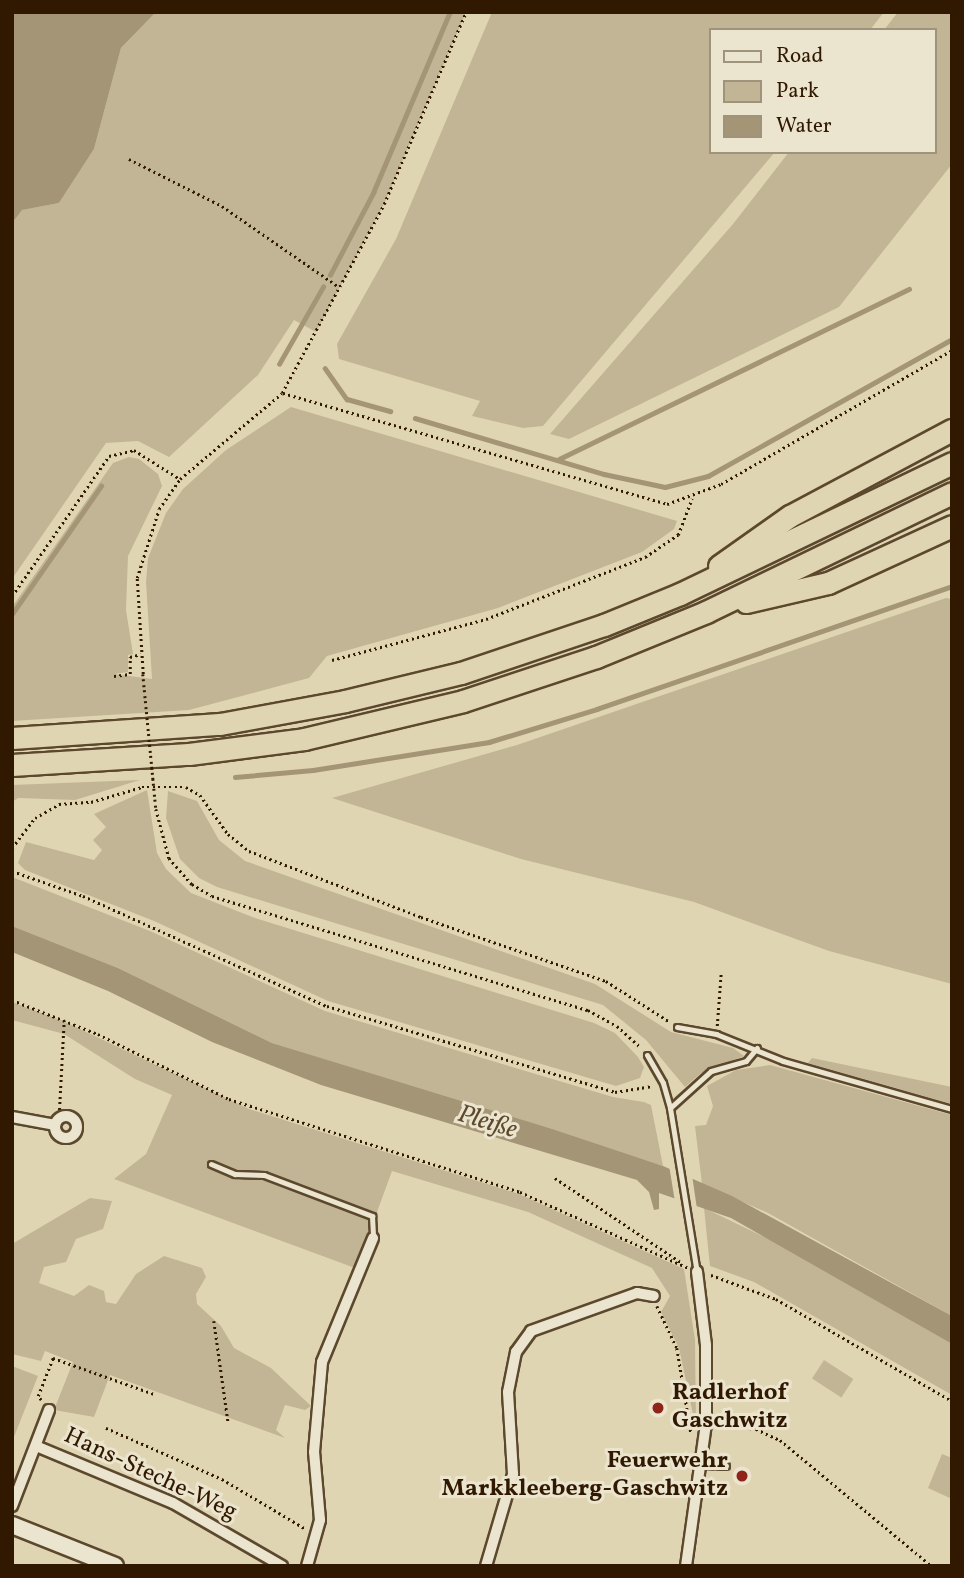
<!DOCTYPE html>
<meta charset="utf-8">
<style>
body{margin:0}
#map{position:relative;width:964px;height:1578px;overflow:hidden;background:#e0d5b3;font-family:Vollkorn,serif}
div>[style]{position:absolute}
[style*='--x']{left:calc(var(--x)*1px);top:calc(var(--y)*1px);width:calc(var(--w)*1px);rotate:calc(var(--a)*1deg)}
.green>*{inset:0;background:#c2b595;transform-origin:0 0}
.water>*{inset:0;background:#a49576}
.pier>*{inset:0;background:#e0d5b3}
.stream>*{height:4.5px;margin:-2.25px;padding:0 2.25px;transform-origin:2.25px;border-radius:2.25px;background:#a49576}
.path>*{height:2.5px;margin-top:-1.25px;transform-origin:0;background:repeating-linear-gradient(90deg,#301900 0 2px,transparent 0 5.5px)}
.roads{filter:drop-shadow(2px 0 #5c482d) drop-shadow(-2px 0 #5c482d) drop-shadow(0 2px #5c482d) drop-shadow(0 -2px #5c482d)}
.lane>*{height:5px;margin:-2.5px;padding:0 2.5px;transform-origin:2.5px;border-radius:2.5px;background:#ebe4ce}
.street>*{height:10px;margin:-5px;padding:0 5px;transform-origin:5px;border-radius:5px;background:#ebe4ce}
.street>.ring{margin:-5px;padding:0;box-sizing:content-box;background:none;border:10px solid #ebe4ce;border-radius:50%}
.secondary>*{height:16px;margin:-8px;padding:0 8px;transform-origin:8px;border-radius:8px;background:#ebe4ce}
.highway>*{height:21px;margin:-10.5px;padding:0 10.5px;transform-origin:10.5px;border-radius:10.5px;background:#e0d5b3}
.path-bridge>*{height:2.5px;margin-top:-1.25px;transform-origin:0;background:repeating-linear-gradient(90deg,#301900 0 2px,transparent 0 5.5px)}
.dots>*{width:19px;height:19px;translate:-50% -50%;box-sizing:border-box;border:4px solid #ebe4ce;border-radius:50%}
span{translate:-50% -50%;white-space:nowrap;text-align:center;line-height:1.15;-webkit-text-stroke:6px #ebe4ce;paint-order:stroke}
.poi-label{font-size:24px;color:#301900;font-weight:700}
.left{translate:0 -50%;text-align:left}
.right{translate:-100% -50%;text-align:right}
.street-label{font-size:24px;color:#301900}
.water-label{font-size:26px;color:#5e4b2f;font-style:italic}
.frame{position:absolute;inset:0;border:14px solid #301900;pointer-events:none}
.legend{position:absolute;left:709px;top:28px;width:228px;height:126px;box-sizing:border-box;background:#ebe4ce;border:2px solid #a0937c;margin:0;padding:9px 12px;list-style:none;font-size:21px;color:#301900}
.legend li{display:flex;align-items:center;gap:14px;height:35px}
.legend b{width:35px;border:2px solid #a0937c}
</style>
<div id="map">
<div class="green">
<i style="clip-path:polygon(156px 12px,466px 12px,384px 204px,316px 332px,294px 320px,258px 375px,169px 457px,138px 441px,106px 443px,12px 579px,12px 223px,21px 210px,59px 203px,94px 149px,121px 48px)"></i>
<i style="clip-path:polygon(492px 12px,884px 12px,870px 30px,710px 30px,710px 152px,775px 152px,543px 426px,523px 428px,472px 416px,480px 401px,339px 359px,337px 344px,396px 239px)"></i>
<i style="clip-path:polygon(898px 12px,952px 12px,952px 164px,839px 307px,569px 439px,550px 434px,733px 224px,789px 152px,934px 152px,934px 30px,884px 30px)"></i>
<i style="clip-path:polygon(291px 407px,677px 521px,674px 529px,642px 552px,498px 608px,327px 656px,309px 678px,189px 710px,12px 721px,12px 607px,113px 463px,129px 457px,139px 459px,158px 474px,162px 486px,128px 556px,126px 610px,133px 654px,128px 655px,128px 672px,114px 674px,152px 679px,146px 582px,148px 558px,166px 513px,183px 489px,226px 450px)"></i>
<i style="clip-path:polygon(946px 598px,952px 599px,952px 984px,829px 951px,694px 902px,521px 859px,332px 798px,517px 745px)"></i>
<i style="clip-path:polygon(140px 780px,75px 800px,18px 798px,12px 802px,12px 785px)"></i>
<i style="clip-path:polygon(147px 790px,157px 853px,166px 869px,191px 893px,255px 918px,594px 1023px,615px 1033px,638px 1057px,644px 1067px,640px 1078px,616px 1086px,328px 1001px,154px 921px,25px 870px,18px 863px,26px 842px,94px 860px,102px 850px,93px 840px,106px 827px,94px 814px)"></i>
<i style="clip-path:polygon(168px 791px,197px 801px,219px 840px,245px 861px,595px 984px,671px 1032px,733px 1048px,744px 1056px,701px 1073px,685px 1087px,646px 1040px,603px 1005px,217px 887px,199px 878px,180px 859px,166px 818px)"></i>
<i style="clip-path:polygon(12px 877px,150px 931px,325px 1011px,613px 1097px,644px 1102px,651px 1105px,663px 1166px,272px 1043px,118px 968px,12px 926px)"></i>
<i style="clip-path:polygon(12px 1002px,63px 1021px,249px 1109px,519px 1194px,684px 1269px,695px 1340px,696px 1428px,679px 1348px,661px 1312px,670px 1296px,652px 1268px,528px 1212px,392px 1171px,377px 1212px,379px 1240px,369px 1236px,355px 1268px,114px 1179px,146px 1154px,172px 1095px,135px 1079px,64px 1034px,12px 1020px)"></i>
<i style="clip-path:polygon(812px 1058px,952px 1087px,952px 1104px,808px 1063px)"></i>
<i style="clip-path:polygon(770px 1065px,952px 1115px,952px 1316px,768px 1213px,702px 1184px,695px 1126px,706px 1125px,713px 1106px,707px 1086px,736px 1070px)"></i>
<i style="clip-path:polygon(90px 1198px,112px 1201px,103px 1229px,76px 1239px,66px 1262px,44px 1267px,39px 1283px,74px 1296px,89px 1285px,104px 1291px,106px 1302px,116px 1304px,136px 1274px,164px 1256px,202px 1268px,206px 1277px,196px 1294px,197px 1304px,221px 1326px,234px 1348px,271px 1368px,311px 1406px,305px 1410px,285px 1405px,276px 1430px,285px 1438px,110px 1375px,94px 1417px,54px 1410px,73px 1362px,45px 1351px,41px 1361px,12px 1354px,12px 1244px)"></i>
<i style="clip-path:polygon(704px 1208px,771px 1240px,952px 1344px,952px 1395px,754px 1282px,710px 1266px)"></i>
<i style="left:824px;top:1360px;width:35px;height:22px;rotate:33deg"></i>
<i style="clip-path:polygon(12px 1366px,38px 1376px,12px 1442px)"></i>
<i style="clip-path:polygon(942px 1454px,952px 1458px,952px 1499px,928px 1488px)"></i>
</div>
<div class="water">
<i style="clip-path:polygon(12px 12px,156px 12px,121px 48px,94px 149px,59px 203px,22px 210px,12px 223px)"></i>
<i style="clip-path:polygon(12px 926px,118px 968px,272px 1043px,552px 1129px,663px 1166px,732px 1196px,952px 1316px,952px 1344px,731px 1218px,659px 1193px,659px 1209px,654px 1210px,649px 1192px,637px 1180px,321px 1085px,212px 1042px,108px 991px,12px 952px)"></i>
</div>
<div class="pier">
<i style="clip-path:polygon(669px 1165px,692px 1175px,697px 1209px,675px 1202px)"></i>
</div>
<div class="stream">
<i style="--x:330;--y:275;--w:93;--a:-62.3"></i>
<i style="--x:373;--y:193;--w:197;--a:-67"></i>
<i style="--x:279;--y:364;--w:89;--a:-60.3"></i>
<i style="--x:325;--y:368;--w:38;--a:55"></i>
<i style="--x:347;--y:399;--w:45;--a:15.6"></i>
<i style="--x:415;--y:418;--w:197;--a:16.5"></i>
<i style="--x:604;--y:474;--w:62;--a:12"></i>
<i style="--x:665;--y:487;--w:44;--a:-14.3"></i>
<i style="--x:708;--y:476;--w:280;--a:-29.3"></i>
<i style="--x:559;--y:459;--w:389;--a:-25.9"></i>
<i style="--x:12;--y:614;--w:156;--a:-55.2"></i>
<i style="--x:235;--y:777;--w:78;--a:-5.1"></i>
<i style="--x:313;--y:770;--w:178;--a:-9"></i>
<i style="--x:489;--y:742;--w:113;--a:-17"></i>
<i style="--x:597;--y:709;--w:376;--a:-19.1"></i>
</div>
<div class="path">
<i style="--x:129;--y:159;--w:104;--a:26.8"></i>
<i style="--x:222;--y:206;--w:142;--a:34.7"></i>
<i style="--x:283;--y:393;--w:400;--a:16.1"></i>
<i style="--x:667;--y:504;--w:58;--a:-20.3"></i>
<i style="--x:721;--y:484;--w:267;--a:-30.1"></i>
<i style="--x:12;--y:596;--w:170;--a:-55.3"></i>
<i style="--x:109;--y:456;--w:26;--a:-13"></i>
<i style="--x:134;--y:450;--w:54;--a:32.2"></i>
<i style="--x:332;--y:660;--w:159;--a:-14.9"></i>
<i style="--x:486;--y:619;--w:171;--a:-21.3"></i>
<i style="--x:645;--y:557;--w:40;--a:-34"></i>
<i style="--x:678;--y:535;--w:39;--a:-69"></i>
<i style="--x:143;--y:674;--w:96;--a:-93.6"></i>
<i style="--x:137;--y:578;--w:72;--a:-72.3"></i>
<i style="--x:159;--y:509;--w:37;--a:-55"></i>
<i style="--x:180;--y:479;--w:133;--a:-40.1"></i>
<i style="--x:282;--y:393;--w:215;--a:-61.6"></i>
<i style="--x:384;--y:204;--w:209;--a:-66.9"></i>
<i style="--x:114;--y:676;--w:16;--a:-7"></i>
<i style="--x:130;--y:674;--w:17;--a:-90"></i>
<i style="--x:130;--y:657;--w:11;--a:-15"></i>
<i style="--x:156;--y:809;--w:51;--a:75.1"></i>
<i style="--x:169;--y:858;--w:35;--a:49"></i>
<i style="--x:192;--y:884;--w:23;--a:31"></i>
<i style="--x:212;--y:896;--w:393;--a:16.9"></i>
<i style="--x:588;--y:1010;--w:33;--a:29"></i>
<i style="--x:617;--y:1026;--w:31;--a:42"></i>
<i style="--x:12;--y:848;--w:38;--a:-53"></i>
<i style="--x:35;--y:818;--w:28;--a:-30"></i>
<i style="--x:59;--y:804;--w:32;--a:-4"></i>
<i style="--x:91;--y:802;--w:53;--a:-16.4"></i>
<i style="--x:142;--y:787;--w:44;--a:0"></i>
<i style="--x:186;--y:787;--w:16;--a:30"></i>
<i style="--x:200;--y:795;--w:48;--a:54.3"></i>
<i style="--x:228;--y:834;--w:27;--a:39"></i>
<i style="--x:249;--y:851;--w:184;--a:21"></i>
<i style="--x:421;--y:917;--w:196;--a:19.1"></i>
<i style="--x:606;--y:981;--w:76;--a:32.6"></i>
<i style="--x:12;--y:871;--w:75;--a:19.4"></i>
<i style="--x:83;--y:896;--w:268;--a:24.3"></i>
<i style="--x:327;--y:1006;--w:301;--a:16.6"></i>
<i style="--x:615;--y:1092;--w:38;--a:-9"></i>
<i style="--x:12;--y:1000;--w:92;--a:21.6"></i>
<i style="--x:98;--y:1034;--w:146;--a:26.4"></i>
<i style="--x:229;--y:1099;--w:305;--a:17.7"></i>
<i style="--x:520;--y:1192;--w:184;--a:24.3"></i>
<i style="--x:717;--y:1026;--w:53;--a:-85.7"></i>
<i style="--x:59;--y:1115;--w:95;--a:-87"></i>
<i style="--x:555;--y:1178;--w:153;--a:33.8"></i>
<i style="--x:711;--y:1275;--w:69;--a:20.3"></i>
<i style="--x:776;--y:1299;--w:203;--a:30.1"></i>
<i style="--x:657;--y:1306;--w:47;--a:64.5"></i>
<i style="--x:677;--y:1348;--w:86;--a:80.6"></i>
<i style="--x:214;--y:1321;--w:101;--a:82"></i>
<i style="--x:41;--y:1400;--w:5;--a:-127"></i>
<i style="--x:38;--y:1396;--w:41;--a:-68.5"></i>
<i style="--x:53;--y:1358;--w:107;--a:19.6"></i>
<i style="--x:717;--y:1423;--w:39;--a:9"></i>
<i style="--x:756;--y:1429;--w:26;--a:25"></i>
<i style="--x:780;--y:1440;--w:197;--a:39.7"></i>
<i style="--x:106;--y:1428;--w:127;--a:23.7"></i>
<i style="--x:222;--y:1479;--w:98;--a:30.8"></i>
</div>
<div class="roads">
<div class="lane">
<i style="--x:677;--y:1027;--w:40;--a:10"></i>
<i style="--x:716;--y:1034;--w:72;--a:21.9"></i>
<i style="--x:783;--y:1061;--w:176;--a:15.9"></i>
<i style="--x:647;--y:1055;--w:32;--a:60"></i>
<i style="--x:663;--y:1083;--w:26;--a:74"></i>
<i style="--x:670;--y:1108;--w:166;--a:80.7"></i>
<i style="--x:670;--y:1108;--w:55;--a:-42.1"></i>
<i style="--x:711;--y:1071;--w:36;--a:-16"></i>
<i style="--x:746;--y:1061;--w:17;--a:-50"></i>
<i style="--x:211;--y:1164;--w:26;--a:23"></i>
<i style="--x:235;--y:1174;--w:29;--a:2"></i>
<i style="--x:264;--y:1175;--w:116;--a:20.8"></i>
<i style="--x:372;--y:1216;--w:22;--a:87"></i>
<i style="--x:702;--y:1465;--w:24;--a:2"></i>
</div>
<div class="street">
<i class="ring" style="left:55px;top:1116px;width:12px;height:12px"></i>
<i style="--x:12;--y:1117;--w:44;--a:10.5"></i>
<i style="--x:36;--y:1446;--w:148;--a:22.6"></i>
<i style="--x:173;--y:1503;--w:126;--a:30"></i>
<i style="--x:12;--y:1506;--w:103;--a:-68.9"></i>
<i style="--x:307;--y:1566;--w:48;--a:-74.2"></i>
<i style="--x:320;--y:1520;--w:68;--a:-95"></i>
<i style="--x:314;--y:1452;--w:90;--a:-84.9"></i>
<i style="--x:322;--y:1362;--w:134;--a:-67.6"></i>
<i style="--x:486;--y:1566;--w:96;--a:-73.6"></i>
<i style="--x:513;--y:1474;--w:82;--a:-93.5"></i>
<i style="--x:508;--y:1392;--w:41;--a:-78.7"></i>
<i style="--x:516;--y:1352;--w:26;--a:-54"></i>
<i style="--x:531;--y:1331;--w:113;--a:-19.7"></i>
<i style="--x:637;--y:1293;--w:17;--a:10"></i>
<i style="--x:686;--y:1566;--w:144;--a:-82"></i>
<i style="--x:706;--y:1423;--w:78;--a:-90"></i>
<i style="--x:706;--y:1345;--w:74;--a:-97"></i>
</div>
<div class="secondary">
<i style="--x:12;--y:1525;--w:111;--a:21.7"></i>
</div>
<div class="highway">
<i style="--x:719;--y:566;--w:87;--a:-35.2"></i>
<i style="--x:790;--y:516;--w:183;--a:-28"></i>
<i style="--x:746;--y:602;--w:84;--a:-13"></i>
<i style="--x:828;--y:583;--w:136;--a:-24.7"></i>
<i style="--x:12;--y:738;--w:208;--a:-3.9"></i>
<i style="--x:220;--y:724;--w:127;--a:-10.4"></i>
<i style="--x:345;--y:701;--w:119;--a:-13.6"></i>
<i style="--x:461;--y:673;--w:151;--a:-18.6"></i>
<i style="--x:604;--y:625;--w:82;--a:-22.2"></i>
<i style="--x:680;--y:594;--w:302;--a:-25.7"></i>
<i style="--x:12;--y:765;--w:177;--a:-3.6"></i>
<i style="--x:189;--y:754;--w:116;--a:-7.4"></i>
<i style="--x:304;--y:739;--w:163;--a:-13.4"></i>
<i style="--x:463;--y:701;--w:140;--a:-18.3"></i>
<i style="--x:596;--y:657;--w:119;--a:-22.2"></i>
<i style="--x:706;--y:612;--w:273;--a:-25.8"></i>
</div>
</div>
<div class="path-bridge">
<i style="--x:143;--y:674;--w:136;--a:84.5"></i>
</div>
<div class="dots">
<i style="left:658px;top:1408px;background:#8f2418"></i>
<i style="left:742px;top:1476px;background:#8f2418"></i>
</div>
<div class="poi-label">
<span class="left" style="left:672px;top:1408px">Radlerhof<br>Gaschwitz</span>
<span class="right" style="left:728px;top:1476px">Feuerwehr<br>Markkleeberg-Gaschwitz</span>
</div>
<div class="street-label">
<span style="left:150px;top:1475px;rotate:25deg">Hans-Steche-Weg</span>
</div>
<div class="water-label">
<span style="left:487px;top:1123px;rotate:17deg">Pleiße</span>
</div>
<div class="frame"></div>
<ul class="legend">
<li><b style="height:9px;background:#ebe4ce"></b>Road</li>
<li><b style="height:19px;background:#c2b595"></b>Park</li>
<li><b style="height:19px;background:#a49576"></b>Water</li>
</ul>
</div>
